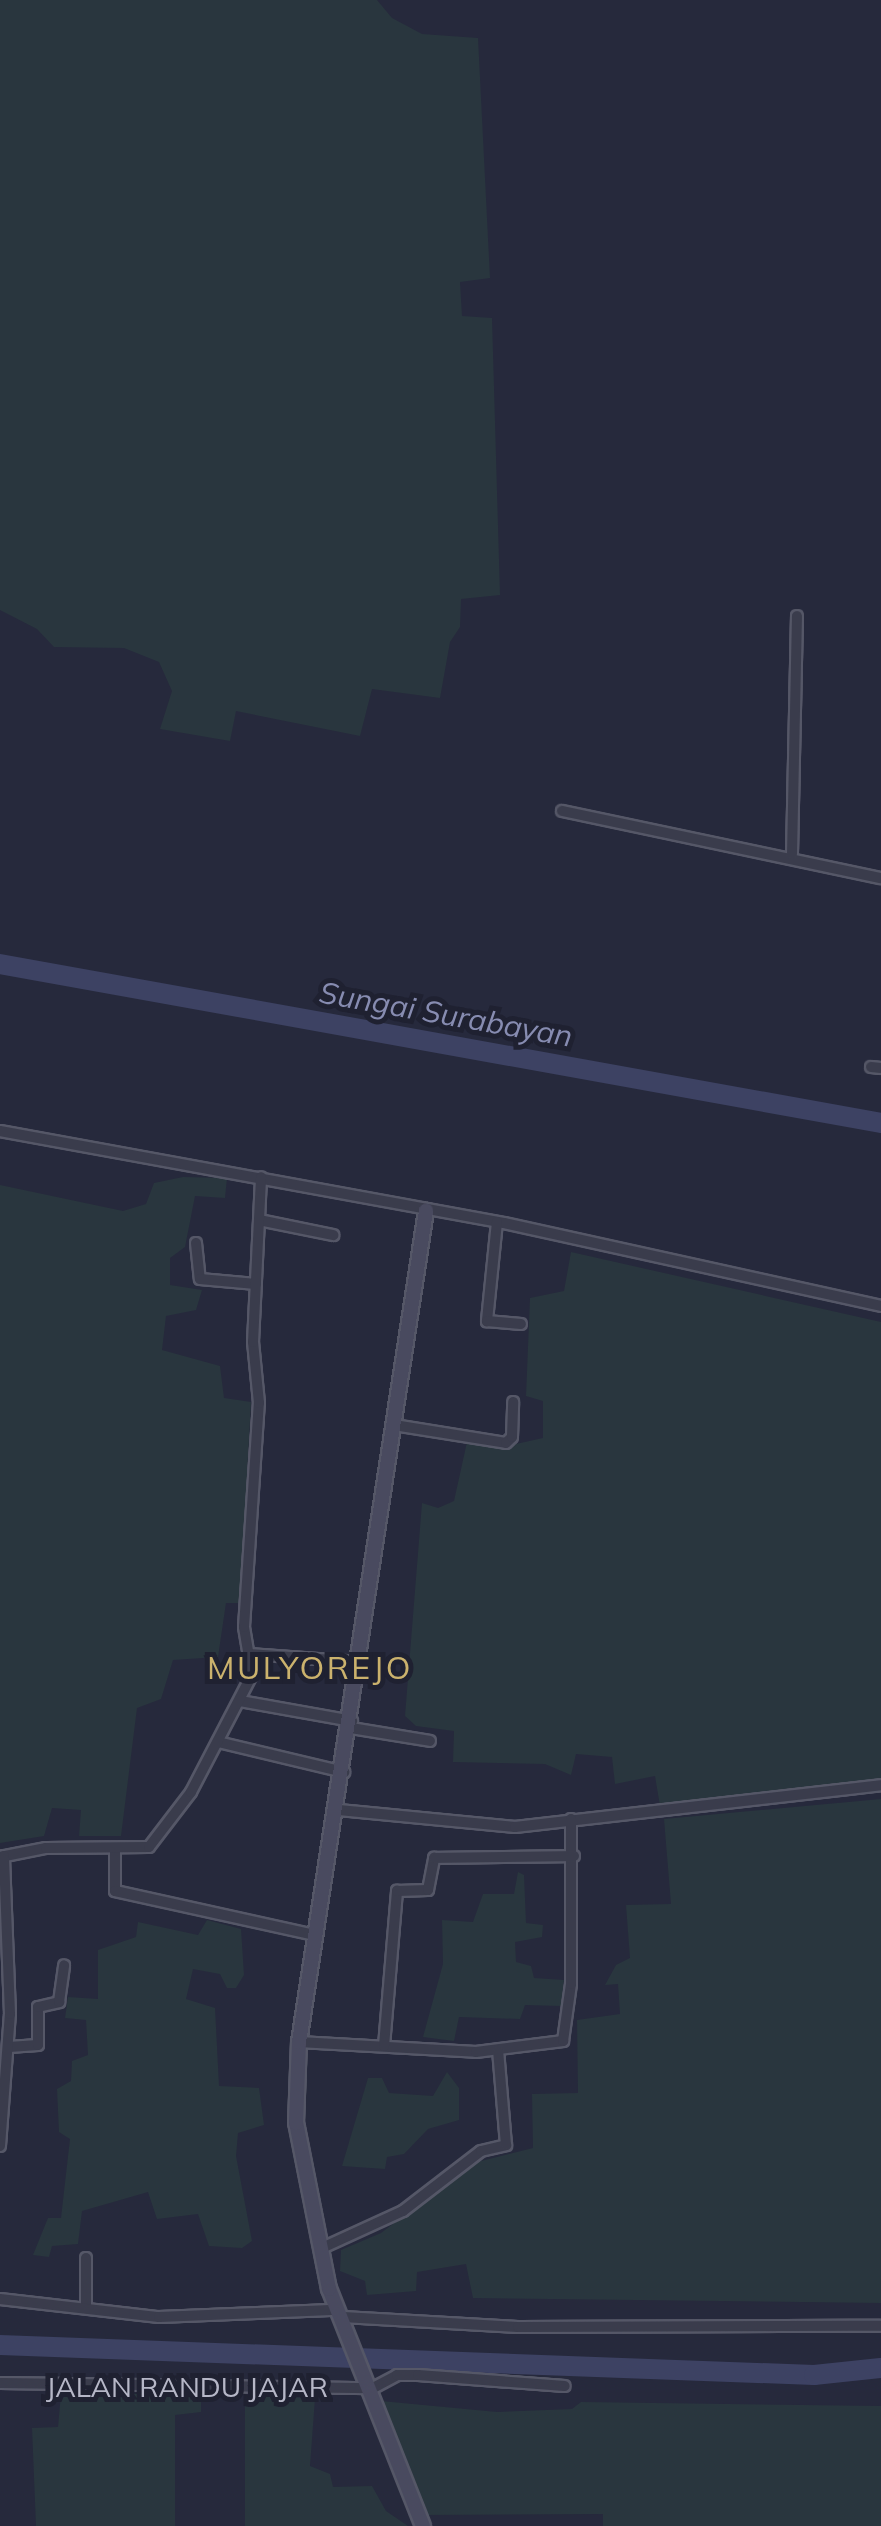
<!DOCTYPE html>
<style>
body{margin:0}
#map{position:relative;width:881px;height:2526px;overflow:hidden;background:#26293c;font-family:Mulish,sans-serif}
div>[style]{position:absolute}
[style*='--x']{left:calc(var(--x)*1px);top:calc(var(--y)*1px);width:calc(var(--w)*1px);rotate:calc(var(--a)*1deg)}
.green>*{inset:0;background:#29363e}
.river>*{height:20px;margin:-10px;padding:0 10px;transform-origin:10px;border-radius:10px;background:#3d4263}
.roads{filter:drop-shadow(2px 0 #555767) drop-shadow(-2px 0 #555767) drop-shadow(0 2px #555767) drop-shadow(0 -2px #555767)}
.street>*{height:10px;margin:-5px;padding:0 5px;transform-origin:5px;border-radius:5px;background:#3a3c4c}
.secondary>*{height:14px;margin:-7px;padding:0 7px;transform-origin:7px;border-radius:7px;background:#494a5f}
span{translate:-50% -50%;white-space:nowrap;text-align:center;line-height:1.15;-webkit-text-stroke:10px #1f2131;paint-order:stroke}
.street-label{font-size:28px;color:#b6b7c7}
.water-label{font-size:30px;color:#878cb1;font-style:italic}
.quarter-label{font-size:32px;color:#cbb26d;letter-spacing:2.5px}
</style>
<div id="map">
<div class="green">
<i style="clip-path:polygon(0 0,377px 0,392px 18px,422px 34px,478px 38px,490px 278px,460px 282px,462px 316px,492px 318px,500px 595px,461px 599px,460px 627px,450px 642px,440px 698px,372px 689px,360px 736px,236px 711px,230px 741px,160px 729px,172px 691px,159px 662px,124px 648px,54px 647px,37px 629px,0 610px)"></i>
<i style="clip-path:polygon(183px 1177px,227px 1178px,225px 1198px,195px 1196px,185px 1247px,170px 1258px,170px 1285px,202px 1290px,196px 1310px,166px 1316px,162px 1350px,220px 1366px,224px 1398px,251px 1402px,240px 1603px,226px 1603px,218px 1657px,173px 1660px,161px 1699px,137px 1708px,121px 1836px,79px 1836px,81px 1810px,52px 1808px,44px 1836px,0 1843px,0 1185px,123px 1211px,146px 1204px,154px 1183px)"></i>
<i style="clip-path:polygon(571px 1252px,881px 1322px,881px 1779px,660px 1806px,655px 1776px,615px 1784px,612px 1757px,576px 1754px,571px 1775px,545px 1764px,453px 1762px,454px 1731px,416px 1726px,405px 1716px,422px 1503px,438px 1508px,454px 1501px,467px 1442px,498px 1448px,543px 1438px,543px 1401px,526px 1396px,530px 1298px,564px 1291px)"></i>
<i style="clip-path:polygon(881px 1799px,881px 2303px,473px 2298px,466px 2264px,417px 2272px,416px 2291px,367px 2295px,365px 2281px,340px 2271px,341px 2250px,381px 2233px,473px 2163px,533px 2148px,532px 2094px,578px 2093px,577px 2020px,620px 2014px,618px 1984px,605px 1985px,616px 1965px,630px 1958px,626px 1905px,671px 1904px,664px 1819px)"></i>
<i style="clip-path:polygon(518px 1872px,524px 1875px,526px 1923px,543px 1925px,542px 1937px,515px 1942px,516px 1962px,531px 1966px,534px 1978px,564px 1980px,561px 2006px,525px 2005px,520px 2019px,459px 2017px,454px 2041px,423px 2037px,443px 1964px,442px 1920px,473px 1922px,483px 1894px,514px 1894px)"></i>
<i style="clip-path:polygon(207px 1920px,241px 1929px,244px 1975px,236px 1988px,227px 1988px,220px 1974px,193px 1969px,186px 1999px,215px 2008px,219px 2086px,259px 2088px,264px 2125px,238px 2133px,236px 2156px,252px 2241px,242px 2248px,209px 2246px,198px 2214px,157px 2219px,148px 2192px,82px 2211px,78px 2244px,52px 2246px,49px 2257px,33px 2255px,48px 2218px,61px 2218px,70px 2139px,59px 2132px,57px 2089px,71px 2081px,72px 2061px,88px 2055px,86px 2020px,65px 2018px,68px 1997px,98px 1999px,98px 1950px,136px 1937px,138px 1922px,198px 1935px)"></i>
<i style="clip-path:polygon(447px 2072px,459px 2088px,459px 2120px,428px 2129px,404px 2154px,387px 2157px,385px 2169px,342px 2166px,368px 2078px,382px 2078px,389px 2093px,433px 2096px)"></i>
<i style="clip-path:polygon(201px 2393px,201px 2412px,175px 2415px,175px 2526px,36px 2526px,32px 2428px,58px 2427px,61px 2394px)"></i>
<i style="clip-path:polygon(245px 2396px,315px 2398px,310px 2466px,330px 2474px,333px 2487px,372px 2486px,386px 2511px,408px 2526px,245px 2526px)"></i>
<i style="clip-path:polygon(381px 2401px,497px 2412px,572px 2409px,581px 2402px,881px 2406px,881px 2526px,603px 2526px,603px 2514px,424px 2515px)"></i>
</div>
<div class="river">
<i style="--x:0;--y:964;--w:895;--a:10.23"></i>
<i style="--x:0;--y:2345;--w:815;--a:2.11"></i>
<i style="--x:814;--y:2375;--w:67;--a:-6"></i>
</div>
<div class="roads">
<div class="street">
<i style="--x:562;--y:811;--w:326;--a:11.9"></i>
<i style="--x:792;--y:854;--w:238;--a:-88.8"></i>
<i style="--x:871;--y:1067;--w:10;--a:6"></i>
<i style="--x:0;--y:1131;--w:512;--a:10.34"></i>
<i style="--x:504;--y:1223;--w:386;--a:12.4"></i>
<i style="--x:259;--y:1220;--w:76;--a:11.5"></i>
<i style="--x:497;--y:1222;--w:100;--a:95.8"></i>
<i style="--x:487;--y:1321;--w:34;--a:5"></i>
<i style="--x:196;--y:1243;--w:36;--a:84"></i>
<i style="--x:200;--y:1279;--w:56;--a:5.1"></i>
<i style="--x:394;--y:1425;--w:113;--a:9.1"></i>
<i style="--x:506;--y:1443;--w:8;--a:-45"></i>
<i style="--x:512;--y:1437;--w:35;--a:-88"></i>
<i style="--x:249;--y:1654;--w:111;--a:4.1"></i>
<i style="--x:240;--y:1701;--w:114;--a:10.1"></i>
<i style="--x:351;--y:1728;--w:80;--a:9.3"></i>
<i style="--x:218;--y:1742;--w:130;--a:13.4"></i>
<i style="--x:339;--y:1810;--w:177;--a:5.5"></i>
<i style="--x:515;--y:1827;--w:368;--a:-6.5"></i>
<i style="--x:115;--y:1851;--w:40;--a:90"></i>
<i style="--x:115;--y:1891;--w:205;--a:12.4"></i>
<i style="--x:0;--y:1857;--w:47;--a:-11.1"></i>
<i style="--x:46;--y:1848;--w:103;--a:-0.6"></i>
<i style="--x:149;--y:1847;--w:69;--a:-52.6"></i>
<i style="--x:191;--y:1792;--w:132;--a:-62.5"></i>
<i style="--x:252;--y:1675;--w:49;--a:-99.5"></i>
<i style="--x:244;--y:1627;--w:225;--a:-86.2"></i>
<i style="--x:259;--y:1403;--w:61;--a:-95.6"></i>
<i style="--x:253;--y:1342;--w:165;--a:-87.2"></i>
<i style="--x:299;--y:2042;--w:177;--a:3.2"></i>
<i style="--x:476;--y:2052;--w:88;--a:-7.2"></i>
<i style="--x:563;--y:2041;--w:58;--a:-82"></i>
<i style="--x:571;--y:1984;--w:165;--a:-90"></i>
<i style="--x:384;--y:2046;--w:156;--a:-85.2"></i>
<i style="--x:397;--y:1891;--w:31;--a:-2"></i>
<i style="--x:428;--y:1890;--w:33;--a:-79"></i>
<i style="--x:434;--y:1858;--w:140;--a:-0.8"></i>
<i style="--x:9;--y:2047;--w:29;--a:-4"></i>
<i style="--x:38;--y:2045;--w:38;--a:-90"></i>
<i style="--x:38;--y:2007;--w:22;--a:-13"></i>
<i style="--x:59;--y:2002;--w:37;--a:-82"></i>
<i style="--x:0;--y:2146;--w:132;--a:-85.7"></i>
<i style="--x:10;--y:2014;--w:158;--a:-92.2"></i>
<i style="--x:322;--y:2248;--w:89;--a:-24.6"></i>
<i style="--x:403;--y:2211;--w:98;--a:-37.6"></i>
<i style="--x:481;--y:2151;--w:26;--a:-13"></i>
<i style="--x:506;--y:2145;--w:95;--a:-94.8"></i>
<i style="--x:86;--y:2258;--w:50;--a:90"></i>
<i style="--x:0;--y:2299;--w:160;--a:6.5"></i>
<i style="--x:159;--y:2317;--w:178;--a:-2.3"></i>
<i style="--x:343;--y:2317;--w:175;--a:3.3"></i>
<i style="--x:518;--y:2327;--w:363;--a:-0.2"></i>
<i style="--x:0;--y:2383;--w:373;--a:0.8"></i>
<i style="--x:373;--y:2388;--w:27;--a:-28"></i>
<i style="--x:397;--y:2375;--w:21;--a:0"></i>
<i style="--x:418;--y:2375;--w:147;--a:4.3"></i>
</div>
<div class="secondary">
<i style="--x:423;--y:2526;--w:255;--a:-111.6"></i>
<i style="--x:329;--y:2289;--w:169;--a:-101.2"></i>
<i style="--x:296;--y:2123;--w:81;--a:-87.9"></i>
<i style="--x:299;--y:2042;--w:841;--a:-81.31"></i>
</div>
</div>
<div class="street-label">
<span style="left:187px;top:2387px">JALAN RANDU JAJAR</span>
</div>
<div class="water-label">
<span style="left:446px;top:1014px;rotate:10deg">Sungai Surabayan</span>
</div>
<div class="quarter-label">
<span style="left:310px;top:1667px">MULYOREJO</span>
</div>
</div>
